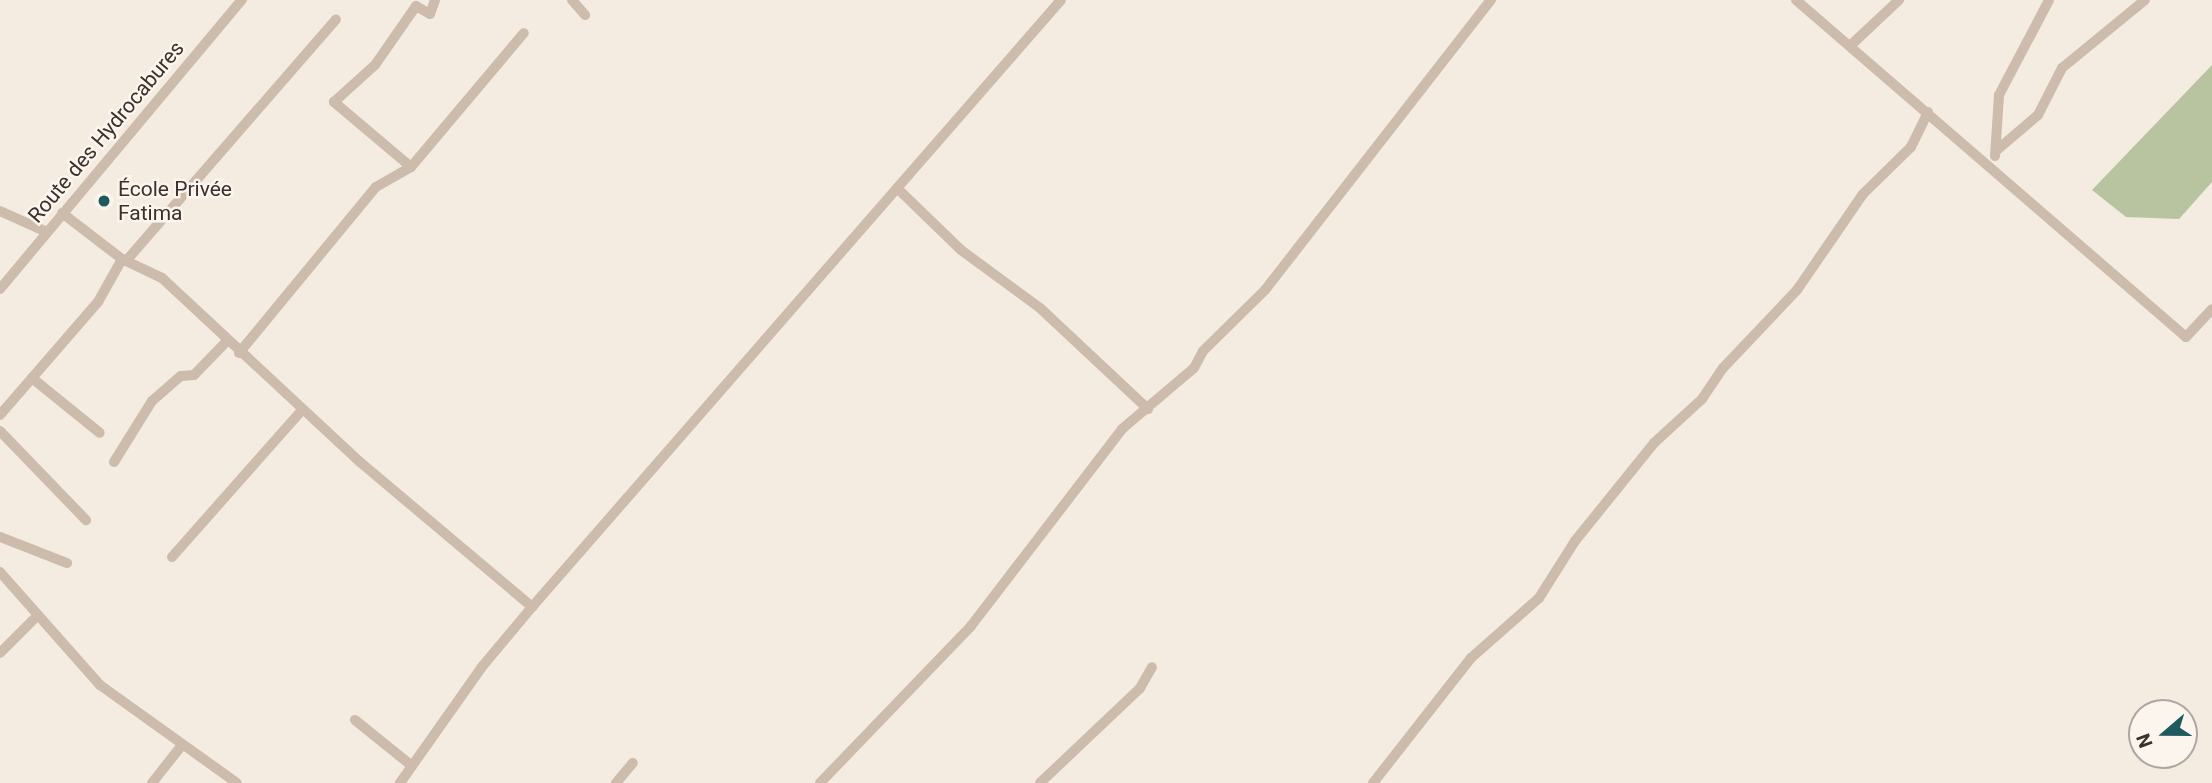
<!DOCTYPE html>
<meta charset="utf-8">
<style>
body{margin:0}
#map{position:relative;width:2212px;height:783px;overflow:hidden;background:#f4ebe1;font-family:Roboto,sans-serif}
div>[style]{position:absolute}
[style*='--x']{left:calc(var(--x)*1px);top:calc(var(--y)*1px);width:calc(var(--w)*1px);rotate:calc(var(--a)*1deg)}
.green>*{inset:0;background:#b8c4a0}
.minor>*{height:10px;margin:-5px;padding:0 5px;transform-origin:5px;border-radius:5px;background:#cdbbac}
.dots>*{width:19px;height:19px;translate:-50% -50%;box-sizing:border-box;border:4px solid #fbf5ee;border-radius:50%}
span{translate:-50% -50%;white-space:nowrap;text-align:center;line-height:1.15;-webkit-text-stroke:5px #fbf5ee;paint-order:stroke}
.street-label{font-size:21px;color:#3b302b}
.poi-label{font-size:21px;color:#3b302b}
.left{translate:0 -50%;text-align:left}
.north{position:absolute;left:2128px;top:699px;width:70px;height:70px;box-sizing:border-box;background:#fbf5ee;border:2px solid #aea6a0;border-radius:50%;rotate:250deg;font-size:19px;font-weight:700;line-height:28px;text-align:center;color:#3b302b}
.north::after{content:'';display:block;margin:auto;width:24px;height:32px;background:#1f5a5e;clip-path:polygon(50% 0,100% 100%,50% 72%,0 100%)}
</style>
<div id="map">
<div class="green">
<i style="clip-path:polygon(2212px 65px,2212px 182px,2179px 219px,2126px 217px,2092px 190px)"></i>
</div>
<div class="minor">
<i style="--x:572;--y:0;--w:20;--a:49"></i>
<i style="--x:1796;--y:0;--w:515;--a:40.83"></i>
<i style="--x:2186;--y:337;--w:38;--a:-47"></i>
<i style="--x:1851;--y:45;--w:66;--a:-43.2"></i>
<i style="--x:1997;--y:150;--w:54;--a:-40.5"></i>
<i style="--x:2038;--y:115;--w:53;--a:-62.9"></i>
<i style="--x:2062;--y:68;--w:107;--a:-39.3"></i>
<i style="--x:1995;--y:156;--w:61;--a:-86.2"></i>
<i style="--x:1999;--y:95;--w:107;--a:-62.2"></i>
<i style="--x:411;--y:167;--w:101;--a:-139.8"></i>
<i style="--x:334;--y:102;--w:55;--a:-42.1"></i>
<i style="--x:375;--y:65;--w:72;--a:-55.2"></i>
<i style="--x:416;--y:6;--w:16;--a:30"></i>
<i style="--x:430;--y:14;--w:15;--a:-70"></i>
<i style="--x:897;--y:188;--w:89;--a:44.1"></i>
<i style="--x:961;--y:250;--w:98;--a:36.3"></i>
<i style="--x:1040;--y:308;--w:148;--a:43.1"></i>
<i style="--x:0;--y:211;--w:51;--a:24.1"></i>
<i style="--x:62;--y:213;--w:76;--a:37.5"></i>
<i style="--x:122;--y:259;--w:44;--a:25.4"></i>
<i style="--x:162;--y:278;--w:270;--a:42.9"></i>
<i style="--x:360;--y:462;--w:225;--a:40.1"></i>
<i style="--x:126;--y:261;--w:320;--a:-49"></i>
<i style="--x:0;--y:289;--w:377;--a:-50.1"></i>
<i style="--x:239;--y:353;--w:215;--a:-50.5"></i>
<i style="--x:376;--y:187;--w:40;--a:-29.7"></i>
<i style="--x:411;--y:167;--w:175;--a:-49.9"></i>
<i style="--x:32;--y:378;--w:87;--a:39"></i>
<i style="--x:0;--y:415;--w:150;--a:-49.1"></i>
<i style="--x:98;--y:302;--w:49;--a:-60.8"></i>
<i style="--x:0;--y:431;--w:124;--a:46"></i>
<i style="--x:114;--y:462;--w:72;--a:-58.1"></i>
<i style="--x:152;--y:401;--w:38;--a:-41"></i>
<i style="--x:181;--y:376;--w:13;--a:-4"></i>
<i style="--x:194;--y:375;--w:47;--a:-45.9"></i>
<i style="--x:0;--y:537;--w:72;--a:21.2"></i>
<i style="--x:172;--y:557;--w:196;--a:-48.5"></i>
<i style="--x:0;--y:572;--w:151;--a:48.5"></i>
<i style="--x:100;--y:685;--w:168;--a:35.6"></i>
<i style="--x:0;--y:653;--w:52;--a:-45"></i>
<i style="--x:355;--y:720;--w:73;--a:38.9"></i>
<i style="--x:152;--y:783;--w:48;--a:-51.7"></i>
<i style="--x:400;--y:783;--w:141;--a:-54.8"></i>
<i style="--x:481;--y:668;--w:80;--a:-50.1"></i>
<i style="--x:532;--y:607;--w:805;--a:-48.93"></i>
<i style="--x:616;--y:783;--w:26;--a:-50"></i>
<i style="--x:820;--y:783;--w:218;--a:-46.1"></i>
<i style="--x:971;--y:626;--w:248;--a:-52.5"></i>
<i style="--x:1122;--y:429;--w:94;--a:-40.3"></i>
<i style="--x:1194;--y:368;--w:19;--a:-62"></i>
<i style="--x:1203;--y:351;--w:87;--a:-44.5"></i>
<i style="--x:1265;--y:290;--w:368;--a:-52.1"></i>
<i style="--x:1040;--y:783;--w:138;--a:-43.5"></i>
<i style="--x:1140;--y:688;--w:24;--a:-60"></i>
<i style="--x:1373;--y:783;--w:159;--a:-51.9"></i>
<i style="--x:1471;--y:658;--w:91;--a:-41.4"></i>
<i style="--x:1539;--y:598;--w:67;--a:-57.7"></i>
<i style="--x:1575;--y:541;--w:126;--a:-51.1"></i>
<i style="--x:1654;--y:443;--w:65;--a:-42.5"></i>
<i style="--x:1702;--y:399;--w:37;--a:-56"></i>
<i style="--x:1723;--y:368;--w:108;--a:-46.5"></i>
<i style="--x:1797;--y:290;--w:116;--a:-55.5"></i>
<i style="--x:1863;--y:194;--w:67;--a:-44.4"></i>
<i style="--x:1911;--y:147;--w:39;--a:-64"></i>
</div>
<div class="dots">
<i style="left:104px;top:201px;background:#1f5a5e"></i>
</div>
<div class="street-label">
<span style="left:106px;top:132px;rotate:-50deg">Route des Hydrocabures</span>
</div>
<div class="poi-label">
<span class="left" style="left:118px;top:201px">École Privée<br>Fatima</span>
</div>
<div class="north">N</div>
</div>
